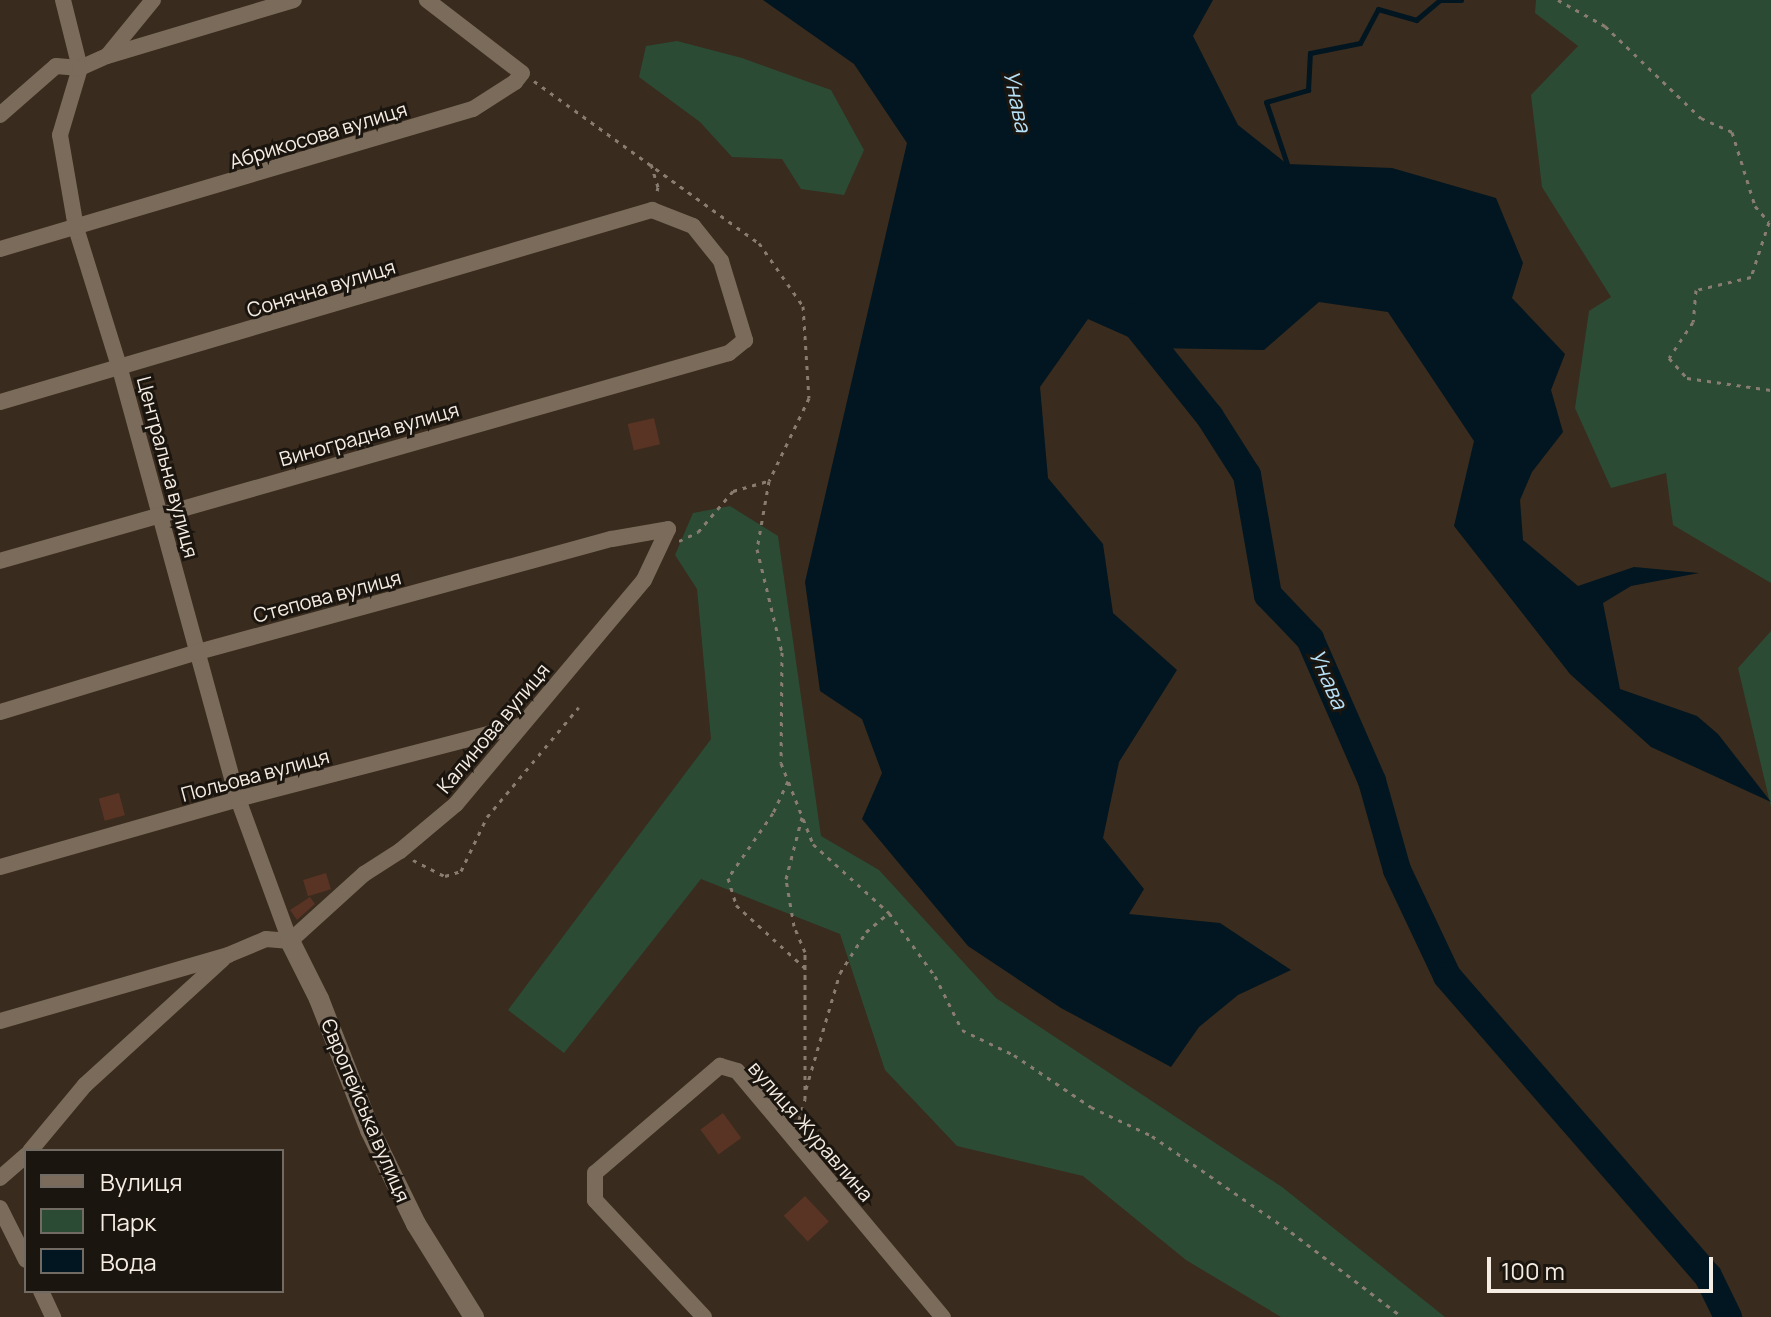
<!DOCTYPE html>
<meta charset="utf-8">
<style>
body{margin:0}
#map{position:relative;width:1771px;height:1317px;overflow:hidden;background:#392b1d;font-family:Manrope,sans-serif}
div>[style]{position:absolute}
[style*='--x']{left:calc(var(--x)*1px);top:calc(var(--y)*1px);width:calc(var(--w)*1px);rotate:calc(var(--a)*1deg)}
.green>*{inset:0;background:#2c4b34}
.water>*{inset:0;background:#011620}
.stream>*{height:5px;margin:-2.5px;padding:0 2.5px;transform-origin:2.5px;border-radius:2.5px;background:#011620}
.river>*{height:28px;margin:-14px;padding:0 14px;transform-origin:14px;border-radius:14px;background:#011620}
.building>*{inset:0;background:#593324;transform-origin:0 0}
.path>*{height:3px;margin-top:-1.5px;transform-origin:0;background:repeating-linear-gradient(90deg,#897d71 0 4px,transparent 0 10px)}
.minor>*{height:16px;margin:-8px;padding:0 8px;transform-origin:8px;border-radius:8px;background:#7a6b5b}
.tertiary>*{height:20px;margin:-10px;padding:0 10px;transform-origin:10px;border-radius:10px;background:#7a6b5b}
span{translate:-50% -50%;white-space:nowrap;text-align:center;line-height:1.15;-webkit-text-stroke:6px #1b150f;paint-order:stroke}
.street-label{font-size:20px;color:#f5ece3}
.water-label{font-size:22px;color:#b5e0f7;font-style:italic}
.legend{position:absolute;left:24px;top:1149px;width:260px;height:144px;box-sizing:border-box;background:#1b150f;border:2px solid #726b64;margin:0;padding:10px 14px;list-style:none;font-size:24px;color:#f5ece3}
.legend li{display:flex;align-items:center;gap:16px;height:40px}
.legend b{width:40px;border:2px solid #726b64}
.scale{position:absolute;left:1487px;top:1257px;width:226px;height:36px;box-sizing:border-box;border:4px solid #f5ece3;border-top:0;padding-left:10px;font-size:24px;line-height:28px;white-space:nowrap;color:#f5ece3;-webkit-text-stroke:6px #1b150f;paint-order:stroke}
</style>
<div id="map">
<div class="green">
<i style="clip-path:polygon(1536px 0,1771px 0,1771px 583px,1673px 525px,1666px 473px,1611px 488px,1575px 408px,1589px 311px,1611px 297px,1542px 187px,1531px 95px,1578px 46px,1535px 13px)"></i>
<i style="clip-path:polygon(677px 41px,742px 58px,831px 90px,864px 150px,844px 195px,801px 189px,782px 159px,732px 157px,700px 122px,639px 77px,646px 46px)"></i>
<i style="clip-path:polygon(730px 506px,778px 536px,821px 836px,879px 870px,996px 998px,1282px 1187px,1445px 1317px,1281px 1317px,1186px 1260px,1083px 1176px,957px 1146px,885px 1070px,840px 934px,701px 879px,564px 1053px,508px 1010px,711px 739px,697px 589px,675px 555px,693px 513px)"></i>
<i style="clip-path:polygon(1771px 631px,1771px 807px,1738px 668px)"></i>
</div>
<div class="water">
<i style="clip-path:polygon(763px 0,1213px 0,1193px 36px,1238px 125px,1287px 164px,1392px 168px,1496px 198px,1523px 263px,1512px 298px,1565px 354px,1551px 390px,1563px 432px,1532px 472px,1520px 500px,1523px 540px,1578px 586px,1634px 567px,1699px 573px,1631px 586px,1603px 603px,1620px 689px,1697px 716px,1718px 734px,1771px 802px,1651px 747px,1570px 674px,1454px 526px,1474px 441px,1388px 312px,1319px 302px,1264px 350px,1153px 348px,1088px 319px,1040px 387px,1048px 478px,1103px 544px,1113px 613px,1177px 670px,1119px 762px,1103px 838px,1144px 889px,1129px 914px,1220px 923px,1291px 970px,1238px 995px,1199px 1027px,1171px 1067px,1061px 1008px,968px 946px,862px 819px,882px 773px,862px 719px,820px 691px,805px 582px,907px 143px,854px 64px)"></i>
</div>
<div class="stream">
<i style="--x:1287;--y:164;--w:65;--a:-108.7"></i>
<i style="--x:1266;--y:102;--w:44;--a:-15.9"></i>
<i style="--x:1308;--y:90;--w:37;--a:-87"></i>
<i style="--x:1310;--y:53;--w:51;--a:-11.3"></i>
<i style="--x:1360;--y:43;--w:38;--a:-62"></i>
<i style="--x:1378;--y:9;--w:40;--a:16"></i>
<i style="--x:1416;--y:20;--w:31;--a:-40"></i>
<i style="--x:1440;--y:0;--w:21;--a:0"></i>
</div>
<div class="river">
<i style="--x:1130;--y:317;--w:128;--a:51.3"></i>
<i style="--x:1210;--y:417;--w:69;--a:57.5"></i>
<i style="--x:1247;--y:475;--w:122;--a:80.1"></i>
<i style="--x:1268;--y:595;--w:61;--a:46.3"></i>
<i style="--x:1310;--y:639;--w:155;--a:66.4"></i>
<i style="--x:1372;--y:781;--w:92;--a:74.3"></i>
<i style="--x:1397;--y:870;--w:117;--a:64.7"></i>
<i style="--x:1447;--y:976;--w:398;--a:49"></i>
<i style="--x:1708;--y:1276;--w:46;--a:64"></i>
</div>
<div class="building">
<i style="left:654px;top:418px;width:27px;height:27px;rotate:77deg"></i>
<i style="left:119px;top:793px;width:23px;height:21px;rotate:75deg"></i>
<i style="left:326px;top:873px;width:17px;height:24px;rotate:73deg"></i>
<i style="clip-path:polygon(310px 897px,315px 904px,297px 920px,290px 910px)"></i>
<i style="left:723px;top:1113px;width:31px;height:28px;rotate:54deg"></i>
<i style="left:805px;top:1196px;width:35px;height:29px;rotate:47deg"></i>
</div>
<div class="path">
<i style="--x:1558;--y:0;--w:54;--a:29"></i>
<i style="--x:1605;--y:26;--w:133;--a:43.8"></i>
<i style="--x:1701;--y:118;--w:34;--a:24"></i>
<i style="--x:1732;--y:132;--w:77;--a:72.7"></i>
<i style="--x:1755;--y:206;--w:21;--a:49"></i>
<i style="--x:1769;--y:222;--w:58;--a:108.1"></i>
<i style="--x:1751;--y:277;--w:57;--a:166.7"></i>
<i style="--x:1696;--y:290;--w:32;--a:95"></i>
<i style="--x:1693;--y:322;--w:43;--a:123.7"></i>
<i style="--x:1669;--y:358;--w:27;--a:48"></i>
<i style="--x:1687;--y:378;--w:85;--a:8.1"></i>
<i style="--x:534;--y:81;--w:277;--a:35.8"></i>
<i style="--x:759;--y:243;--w:77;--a:55.1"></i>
<i style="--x:803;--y:306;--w:92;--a:86.3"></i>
<i style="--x:809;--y:398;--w:92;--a:115.7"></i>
<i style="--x:769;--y:481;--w:69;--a:100"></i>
<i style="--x:757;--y:549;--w:106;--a:76.4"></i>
<i style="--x:782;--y:652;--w:111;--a:90.5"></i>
<i style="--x:781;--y:763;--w:87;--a:68.4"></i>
<i style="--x:813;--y:844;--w:103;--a:42.2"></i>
<i style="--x:889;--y:913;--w:78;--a:53.9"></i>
<i style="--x:935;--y:976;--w:60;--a:63.4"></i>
<i style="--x:962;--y:1030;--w:58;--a:25.7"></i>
<i style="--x:1014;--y:1055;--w:93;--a:34"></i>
<i style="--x:1091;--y:1107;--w:68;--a:25.4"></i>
<i style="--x:1152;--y:1136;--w:169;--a:34.6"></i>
<i style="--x:1291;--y:1232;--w:140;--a:37.4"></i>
<i style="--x:651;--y:164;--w:24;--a:73"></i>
<i style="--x:658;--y:187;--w:8;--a:104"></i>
<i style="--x:679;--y:541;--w:21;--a:-25"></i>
<i style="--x:698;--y:532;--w:54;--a:-49.5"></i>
<i style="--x:733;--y:491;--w:37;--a:-16"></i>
<i style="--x:788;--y:781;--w:35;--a:115"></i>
<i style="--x:773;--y:813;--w:79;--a:124.7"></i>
<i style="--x:728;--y:878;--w:28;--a:73"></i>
<i style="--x:736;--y:905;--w:93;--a:42.4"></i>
<i style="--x:413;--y:860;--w:36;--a:27"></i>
<i style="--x:445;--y:876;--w:17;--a:-17"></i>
<i style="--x:461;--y:871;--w:60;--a:-64.3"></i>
<i style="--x:487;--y:817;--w:143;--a:-50.1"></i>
<i style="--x:806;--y:1089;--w:121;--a:-73.7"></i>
<i style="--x:840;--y:973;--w:49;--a:-57.6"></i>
<i style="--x:866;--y:932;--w:30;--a:-40"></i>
<i style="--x:799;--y:1120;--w:22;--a:-74"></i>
<i style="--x:805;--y:1099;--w:147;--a:-90"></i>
<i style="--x:805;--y:952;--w:28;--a:-113"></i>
<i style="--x:794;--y:926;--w:48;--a:-99.7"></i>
<i style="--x:786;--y:879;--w:64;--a:-75.5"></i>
</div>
<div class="minor">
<i style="--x:63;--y:0;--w:70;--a:76"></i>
<i style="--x:80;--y:68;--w:70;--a:106.6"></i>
<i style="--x:60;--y:135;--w:94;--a:80.2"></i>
<i style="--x:76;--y:228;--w:148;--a:72.7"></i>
<i style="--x:120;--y:369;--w:446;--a:74.7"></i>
<i style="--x:238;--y:799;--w:151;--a:69.9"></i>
<i style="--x:108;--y:55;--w:71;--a:-50.7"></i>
<i style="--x:0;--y:115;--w:74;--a:-41.2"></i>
<i style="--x:56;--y:66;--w:24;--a:5"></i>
<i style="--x:80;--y:68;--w:30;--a:-24"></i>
<i style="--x:107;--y:56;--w:195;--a:-16.7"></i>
<i style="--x:0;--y:249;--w:493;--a:-16.5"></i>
<i style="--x:473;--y:109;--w:50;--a:-32.7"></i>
<i style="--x:515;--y:82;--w:11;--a:-52"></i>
<i style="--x:522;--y:73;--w:120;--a:-142.5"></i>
<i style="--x:0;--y:402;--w:680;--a:-16.41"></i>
<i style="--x:652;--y:210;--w:44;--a:21.3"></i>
<i style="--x:693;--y:226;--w:45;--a:51.3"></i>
<i style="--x:721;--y:261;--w:83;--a:73.1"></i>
<i style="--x:745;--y:340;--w:21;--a:141"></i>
<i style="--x:729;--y:353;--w:758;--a:164.08"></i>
<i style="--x:0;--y:712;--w:207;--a:-16.9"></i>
<i style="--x:198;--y:652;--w:429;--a:-15.3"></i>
<i style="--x:612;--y:539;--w:57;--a:-10.1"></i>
<i style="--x:0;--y:867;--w:248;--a:-15.9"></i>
<i style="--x:238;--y:799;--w:293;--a:-14.6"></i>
<i style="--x:0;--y:1021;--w:237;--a:-16.1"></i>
<i style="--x:228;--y:955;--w:41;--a:-22.8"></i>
<i style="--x:266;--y:939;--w:24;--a:5"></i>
<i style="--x:290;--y:941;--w:100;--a:-42.2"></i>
<i style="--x:364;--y:874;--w:43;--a:-32.6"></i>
<i style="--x:400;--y:851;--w:73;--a:-40"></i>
<i style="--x:456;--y:804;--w:292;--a:-50"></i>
<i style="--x:644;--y:580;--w:56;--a:-64.8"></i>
<i style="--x:30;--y:1151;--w:86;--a:-50.2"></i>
<i style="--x:85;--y:1085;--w:187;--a:-42.4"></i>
<i style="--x:0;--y:1178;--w:35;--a:-41"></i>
<i style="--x:0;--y:1208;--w:58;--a:63.4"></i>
<i style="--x:41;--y:1291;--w:29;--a:65"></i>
<i style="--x:704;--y:1317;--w:160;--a:-133"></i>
<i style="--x:595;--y:1200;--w:27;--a:-90"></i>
<i style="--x:595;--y:1173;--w:165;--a:-40.6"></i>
<i style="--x:720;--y:1066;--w:18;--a:16"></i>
<i style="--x:737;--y:1071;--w:321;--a:50.1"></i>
</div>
<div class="tertiary">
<i style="--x:290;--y:941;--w:65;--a:63.4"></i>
<i style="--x:319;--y:999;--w:141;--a:68.7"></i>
<i style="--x:370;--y:1130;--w:105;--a:63.9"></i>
<i style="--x:416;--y:1224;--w:110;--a:58.1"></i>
</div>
<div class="street-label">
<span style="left:318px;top:135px;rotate:-17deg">Абрикосова вулиця</span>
<span style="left:321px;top:288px;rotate:-17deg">Сонячна вулиця</span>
<span style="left:369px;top:434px;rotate:-16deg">Виноградна вулиця</span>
<span style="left:168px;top:467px;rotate:75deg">Центральна вулиця</span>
<span style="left:327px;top:596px;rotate:-15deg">Степова вулиця</span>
<span style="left:493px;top:728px;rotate:-50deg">Калинова вулиця</span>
<span style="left:255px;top:775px;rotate:-15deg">Польова вулиця</span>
<span style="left:366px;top:1110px;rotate:67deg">Європейська вулиця</span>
<span style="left:811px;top:1131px;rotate:49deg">вулиця Журавлина</span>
</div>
<div class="water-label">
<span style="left:1017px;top:101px;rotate:78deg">Унава</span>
<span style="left:1328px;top:679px;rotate:66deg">Унава</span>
</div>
<ul class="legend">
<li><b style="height:10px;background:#7a6b5b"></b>Вулиця</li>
<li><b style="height:22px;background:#2c4b34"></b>Парк</li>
<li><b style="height:22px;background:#011620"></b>Вода</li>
</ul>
<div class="scale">100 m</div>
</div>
